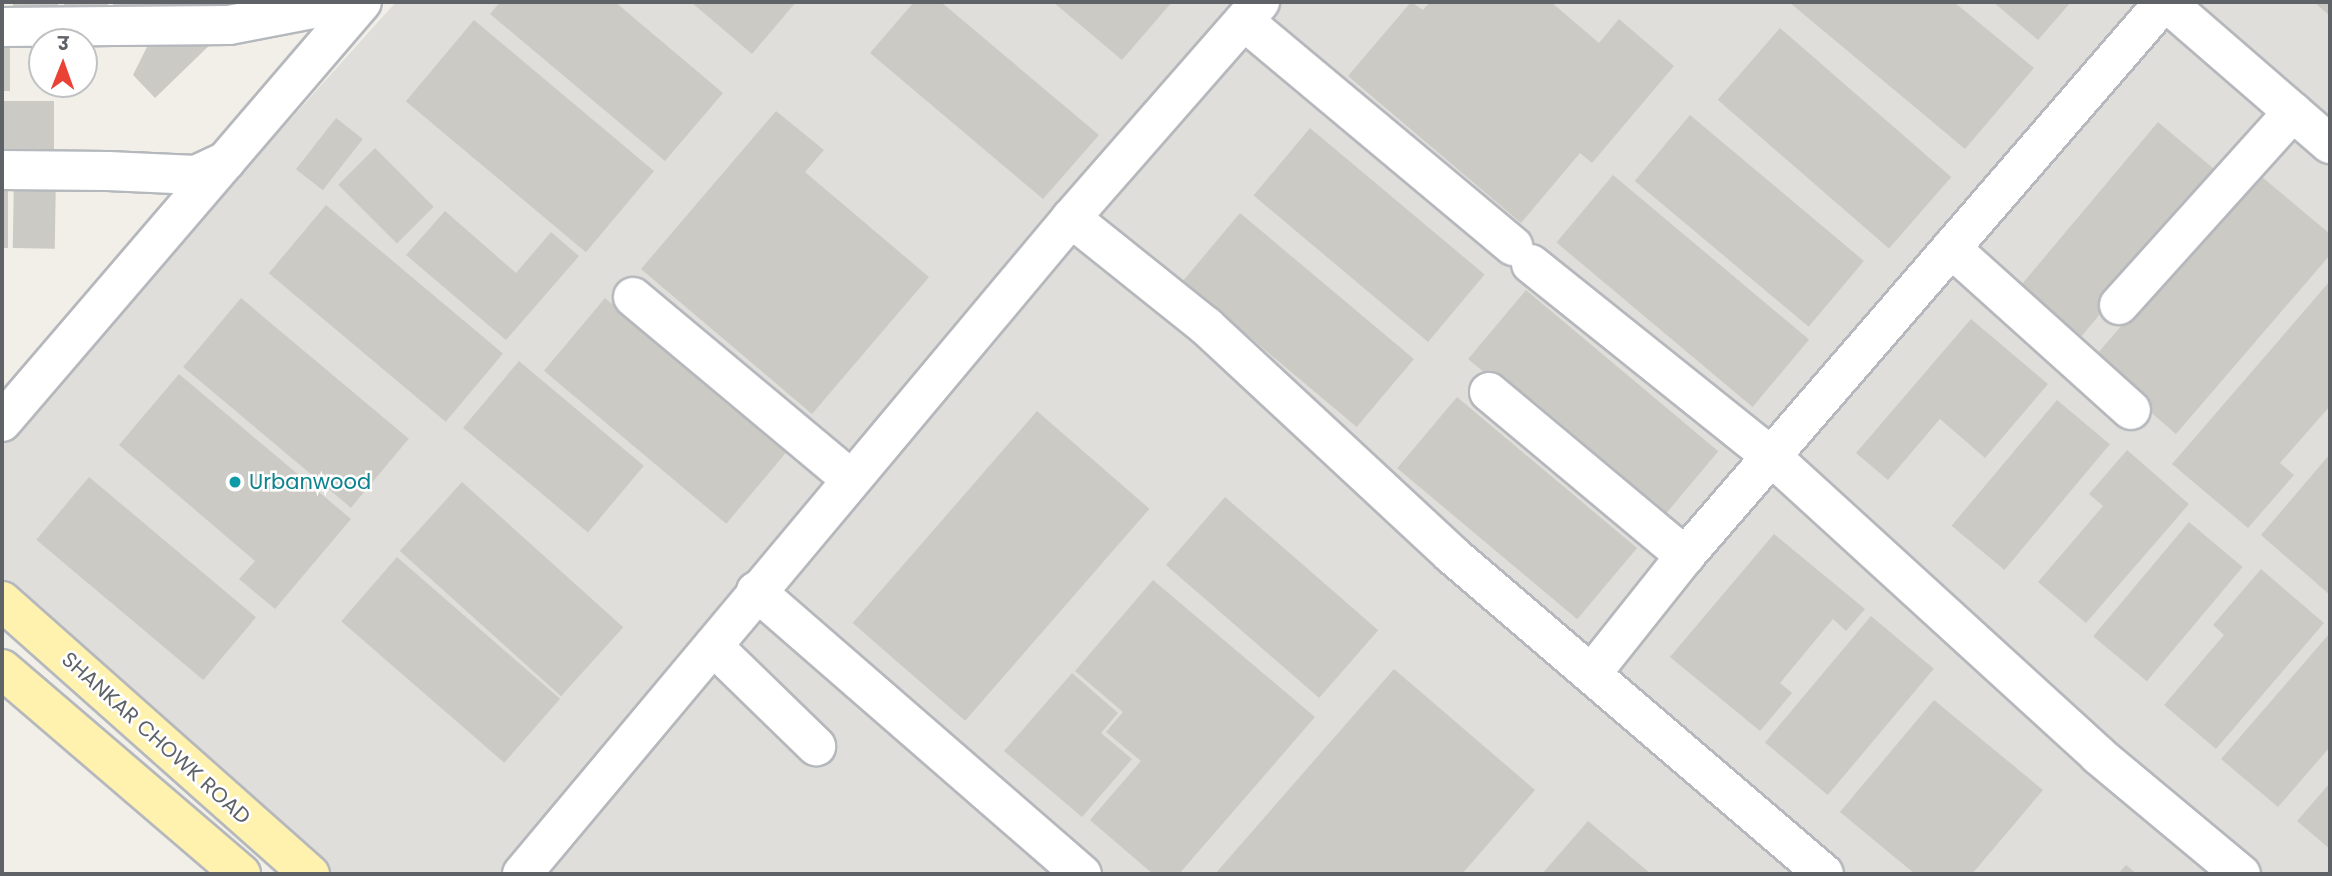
<!DOCTYPE html>
<meta charset="utf-8">
<style>
body{margin:0}
#map{position:relative;width:2332px;height:876px;overflow:hidden;background:#f1efe8;font-family:Poppins,"Noto Sans Devanagari",sans-serif}
div>[style]{position:absolute}
[style*='--x']{left:calc(var(--x)*1px);top:calc(var(--y)*1px);width:calc(var(--w)*1px);rotate:calc(var(--a)*1deg)}
.industrial>*{inset:0;background:#e0deda}
.building>*{inset:0;background:#cccac5;transform-origin:0 0}
.roads{filter:drop-shadow(2px 0 #b5b8bc) drop-shadow(-2px 0 #b5b8bc) drop-shadow(0 2px #b5b8bc) drop-shadow(0 -2px #b5b8bc)}
.minor>*{height:38px;margin:-19px;padding:0 19px;transform-origin:19px;border-radius:19px;background:#fff}
.major>*{height:38px;margin:-19px;padding:0 19px;transform-origin:19px;border-radius:19px;background:#fff2af}
.dots>*{width:19px;height:19px;translate:-50% -50%;box-sizing:border-box;border:4px solid #fff;border-radius:50%}
span{translate:-50% -50%;white-space:nowrap;text-align:center;line-height:1.15;-webkit-text-stroke:5px #fff;paint-order:stroke}
.culture-label{font-size:21px;color:#0d838f}
.left{translate:0 -50%;text-align:left}
.street-label{font-size:21px;color:#5f6368}
.frame{position:absolute;inset:0;border:4px solid #5f6368;pointer-events:none}
.north{position:absolute;left:28px;top:28px;width:70px;height:70px;box-sizing:border-box;background:#fff;border:2px solid #bfc1c3;border-radius:50%;rotate:1deg;font-size:19px;font-weight:700;line-height:28px;text-align:center;color:#5f6368}
.north::after{content:'';display:block;margin:auto;width:24px;height:32px;background:#ea4335;clip-path:polygon(50% 0,100% 100%,50% 72%,0 100%)}
</style>
<div id="map">
<div class="industrial">
<i style="clip-path:polygon(396px 2px,2330px 2px,2330px 874px,309px 874px,2px 609px,2px 440px)"></i>
</div>
<div class="building">
<i style="left:13px;top:2px;width:45px;height:14px"></i>
<i style="left:64px;top:2px;width:44px;height:17px"></i>
<i style="left:113px;top:2px;width:92px;height:15px"></i>
<i style="clip-path:polygon(214px 2px,238px 2px,214px 22px)"></i>
<i style="clip-path:polygon(500px 2px,615px 2px,723px 93px,665px 161px,490px 14px)"></i>
<i style="clip-path:polygon(691px 2px,796px 2px,752px 54px)"></i>
<i style="clip-path:polygon(914px 2px,941px 2px,1099px 135px,1043px 199px,870px 53px)"></i>
<i style="clip-path:polygon(1053px 2px,1172px 2px,1122px 60px)"></i>
<i style="clip-path:polygon(1411px 2px,1423px 10px,1430px 2px,1551px 2px,1599px 43px,1619px 19px,1674px 66px,1592px 163px,1580px 153px,1521px 223px,1348px 76px)"></i>
<i style="clip-path:polygon(1789px 2px,1954px 2px,2034px 68px,1965px 149px)"></i>
<i style="clip-path:polygon(1993px 2px,2071px 2px,2038px 40px)"></i>
<i style="clip-path:polygon(2314px 2px,2330px 2px,2330px 16px)"></i>
<i style="left:474px;top:20px;width:235px;height:106px;rotate:40deg"></i>
<i style="left:1780px;top:28px;width:227px;height:95px;rotate:41deg"></i>
<i style="clip-path:polygon(154px 33px,218px 37px,155px 98px,133px 75px)"></i>
<i style="left:2px;top:41px;width:8px;height:50px"></i>
<i style="left:54px;top:101px;width:65px;height:52px;rotate:90deg"></i>
<i style="clip-path:polygon(776px 111px,824px 150px,805px 172px,929px 277px,812px 414px,641px 269px)"></i>
<i style="left:1690px;top:115px;width:227px;height:86px;rotate:40deg"></i>
<i style="left:336px;top:118px;width:34px;height:65px;rotate:38deg"></i>
<i style="left:2158px;top:122px;width:79px;height:225px;rotate:40deg"></i>
<i style="left:1310px;top:128px;width:228px;height:88px;rotate:40deg"></i>
<i style="left:375px;top:148px;width:83px;height:52px;rotate:45deg"></i>
<i style="clip-path:polygon(2255px 171px,2330px 234px,2330px 255px,2176px 434px,2091px 361px)"></i>
<i style="left:2px;top:173px;width:6px;height:75px"></i>
<i style="left:14px;top:175px;width:42px;height:73px;rotate:1deg"></i>
<i style="left:1613px;top:175px;width:256px;height:88px;rotate:40deg"></i>
<i style="left:326px;top:205px;width:231px;height:89px;rotate:40deg"></i>
<i style="clip-path:polygon(445px 211px,516px 273px,551px 232px,579px 256px,506px 340px,406px 255px)"></i>
<i style="left:1240px;top:213px;width:227px;height:89px;rotate:40deg"></i>
<i style="clip-path:polygon(2330px 281px,2330px 406px,2280px 463px,2294px 475px,2248px 528px,2172px 464px)"></i>
<i style="left:1526px;top:290px;width:251px;height:90px;rotate:40deg"></i>
<i style="left:241px;top:298px;width:219px;height:90px;rotate:40deg"></i>
<i style="left:605px;top:298px;width:238px;height:95px;rotate:40deg"></i>
<i style="clip-path:polygon(1971px 319px,2048px 384px,1985px 458px,1940px 419px,1888px 480px,1856px 453px)"></i>
<i style="left:519px;top:361px;width:163px;height:87px;rotate:40deg"></i>
<i style="clip-path:polygon(179px 374px,351px 519px,275px 609px,239px 579px,255px 561px,119px 445px)"></i>
<i style="left:1457px;top:397px;width:235px;height:93px;rotate:40deg"></i>
<i style="left:2057px;top:400px;width:69px;height:164px;rotate:40deg"></i>
<i style="left:1037px;top:411px;width:149px;height:281px;rotate:41deg"></i>
<i style="clip-path:polygon(2127px 450px,2189px 504px,2086px 623px,2038px 582px,2103px 506px,2089px 494px)"></i>
<i style="clip-path:polygon(2330px 454px,2330px 595px,2261px 535px)"></i>
<i style="left:89px;top:477px;width:218px;height:82px;rotate:40deg"></i>
<i style="left:462px;top:482px;width:217px;height:93px;rotate:42deg"></i>
<i style="left:1225px;top:497px;width:203px;height:90px;rotate:41deg"></i>
<i style="left:2189px;top:522px;width:70px;height:149px;rotate:40deg"></i>
<i style="clip-path:polygon(1774px 534px,1865px 609px,1846px 631px,1833px 619px,1780px 683px,1792px 693px,1760px 731px,1670px 657px)"></i>
<i style="left:397px;top:557px;width:216px;height:85px;rotate:41deg"></i>
<i style="clip-path:polygon(2261px 569px,2324px 623px,2216px 749px,2164px 705px,2224px 635px,2213px 625px)"></i>
<i style="clip-path:polygon(1153px 580px,1315px 717px,1179px 874px,1153px 874px,1090px 820px,1141px 761px,1106px 732px,1123px 712px,1075px 671px)"></i>
<i style="left:1871px;top:616px;width:82px;height:165px;rotate:40deg"></i>
<i style="clip-path:polygon(2330px 633px,2330px 747px,2278px 807px,2221px 759px)"></i>
<i style="clip-path:polygon(1394px 669px,1535px 790px,1462px 874px,1215px 874px)"></i>
<i style="clip-path:polygon(1072px 673px,1118px 713px,1101px 733px,1132px 759px,1082px 817px,1004px 751px)"></i>
<i style="clip-path:polygon(1934px 700px,2043px 790px,1972px 874px,1915px 874px,1840px 812px)"></i>
<i style="clip-path:polygon(2330px 783px,2330px 849px,2297px 821px)"></i>
<i style="clip-path:polygon(1588px 821px,1651px 874px,1542px 874px)"></i>
<i style="clip-path:polygon(2126px 865px,2137px 874px,2118px 874px)"></i>
</div>
<div class="roads">
<div class="minor">
<i style="--x:2166;--y:2;--w:217;--a:40.9"></i>
<i style="--x:1244;--y:21;--w:351;--a:39.9"></i>
<i style="--x:2;--y:27;--w:227;--a:-0.5"></i>
<i style="--x:229;--y:25;--w:123;--a:-10.8"></i>
<i style="--x:2;--y:170;--w:106;--a:0.5"></i>
<i style="--x:108;--y:171;--w:88;--a:2.6"></i>
<i style="--x:196;--y:175;--w:33;--a:-25"></i>
<i style="--x:1071;--y:218;--w:173;--a:38.7"></i>
<i style="--x:1206;--y:326;--w:335;--a:42.9"></i>
<i style="--x:1451;--y:554;--w:491;--a:40.6"></i>
<i style="--x:1951;--y:248;--w:242;--a:42"></i>
<i style="--x:1531;--y:264;--w:307;--a:38.7"></i>
<i style="--x:1771;--y:456;--w:443;--a:42.4"></i>
<i style="--x:2098;--y:755;--w:186;--a:39.8"></i>
<i style="--x:633;--y:297;--w:284;--a:39.9"></i>
<i style="--x:2119;--y:305;--w:260;--a:-48"></i>
<i style="--x:1489;--y:392;--w:256;--a:39.9"></i>
<i style="--x:2;--y:422;--w:553;--a:-49.4"></i>
<i style="--x:756;--y:591;--w:432;--a:41"></i>
<i style="--x:713;--y:646;--w:144;--a:44.2"></i>
<i style="--x:1592;--y:673;--w:149;--a:-51.5"></i>
<i style="--x:1685;--y:556;--w:732;--a:-49.15"></i>
<i style="--x:522;--y:874;--w:855;--a:-50.07"></i>
<i style="--x:1071;--y:218;--w:287;--a:-48.8"></i>
</div>
<div class="major">
<i style="--x:2;--y:601;--w:412;--a:41.6"></i>
<i style="--x:2;--y:669;--w:315;--a:40.6"></i>
</div>
</div>
<div class="dots">
<i style="left:235px;top:482px;background:#0f9aa8"></i>
</div>
<div class="culture-label">
<span class="left" style="left:249px;top:482px">Urbanwood</span>
</div>
<div class="street-label">
<span style="left:156px;top:738px;rotate:42deg">SHANKAR CHOWK ROAD</span>
</div>
<div class="frame"></div>
<div class="north">उ</div>
</div>
